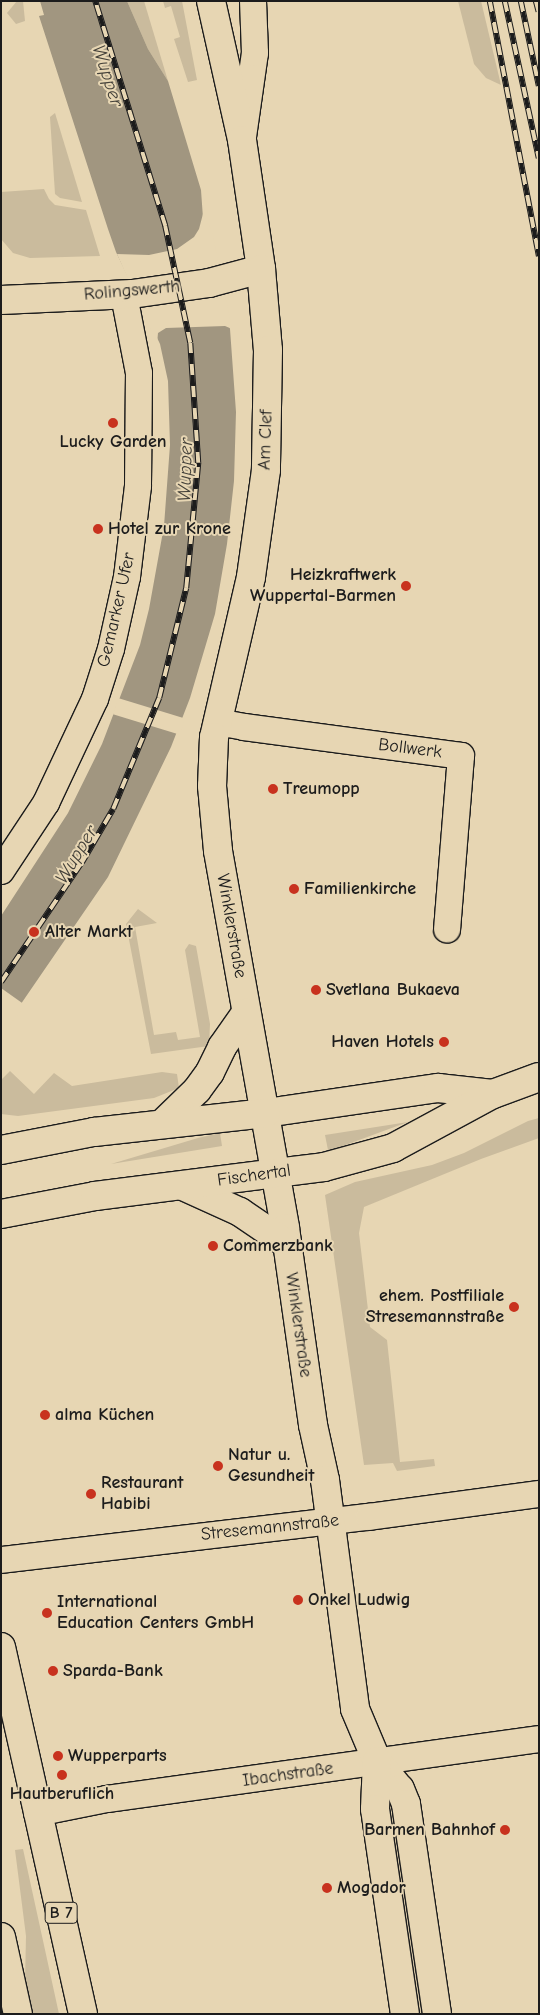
<!DOCTYPE html>
<meta charset="utf-8">
<style>
body{margin:0}
#map{position:relative;width:540px;height:2015px;overflow:hidden;background:#e7d6b3;font-family:"Comic Neue",sans-serif}
div>[style]{position:absolute}
[style*='--x']{left:calc(var(--x)*1px);top:calc(var(--y)*1px);width:calc(var(--w)*1px);rotate:calc(var(--a)*1deg)}
.green>*{inset:0;background:#cabb9d;transform-origin:0 0}
.water>*{inset:0;background:#a19680}
.pier>*{inset:0;background:#e7d6b3;transform-origin:0 0}
.roads{filter:drop-shadow(1px 0 #1c1c1c) drop-shadow(-1px 0 #1c1c1c) drop-shadow(0 1px #1c1c1c) drop-shadow(0 -1px #1c1c1c)}
.minor>*{height:26px;margin:-13px;padding:0 13px;transform-origin:13px;border-radius:13px;background:#e7d6b3}
.tertiary>*{height:28px;margin:-14px;padding:0 14px;transform-origin:14px;border-radius:14px;background:#e7d6b3}
.secondary>*{height:28px;margin:-14px;padding:0 14px;transform-origin:14px;border-radius:14px;background:#e7d6b3}
.primary>*{height:28px;margin:-14px;padding:0 14px;transform-origin:14px;border-radius:14px;background:#e7d6b3}
.rail>*{height:5.5px;margin-top:-2.75px;transform-origin:0;background:repeating-linear-gradient(90deg,#e7d6b3 0 11px,#1c1c1c 0 22px);box-sizing:border-box;border-block:1px solid #1c1c1c}
.dots>*{width:14px;height:14px;translate:-50% -50%;box-sizing:border-box;border:2px solid #e7d6b3;border-radius:50%}
span{translate:-50% -50%;white-space:nowrap;text-align:center;line-height:1.15;-webkit-text-stroke:4px #e7d6b3;paint-order:stroke}
.shield-label span{padding:1px 4px;background:#e7d6b3;border:1px solid;border-radius:4px;-webkit-text-stroke-width:0}
.shield-label{font-size:16px;color:#1c1c1c;font-weight:700}
.street-label{font-size:18px;color:#1c1c1c}
.poi-label{font-size:18px;color:#1c1c1c;font-weight:700}
.left{translate:0 -50%;text-align:left}
.right{translate:-100% -50%;text-align:right}
.water-label{font-size:19px;color:#44413a;font-style:italic}
.frame{position:absolute;inset:0;border:2px solid #1c1c1c;pointer-events:none}
</style>
<div id="map">
<div class="green">
<i style="clip-path:polygon(17px 1px,23px 1px,25px 21px,16px 24px,7px 13px)"></i>
<i style="clip-path:polygon(127px 1px,144px 1px,168px 81px,148px 49px)"></i>
<i style="clip-path:polygon(163px 1px,182px 1px,197px 80px,188px 82px,174px 39px,180px 37px,171px 6px,165px 8px)"></i>
<i style="clip-path:polygon(458px 1px,481px 1px,501px 85px,486px 78px,474px 64px)"></i>
<i style="clip-path:polygon(55px 113px,82px 202px,60px 198px,55px 194px,50px 117px)"></i>
<i style="clip-path:polygon(44px 189px,49px 199px,55px 205px,86px 210px,100px 256px,30px 258px,13px 253px,1px 239px,1px 192px)"></i>
<i style="clip-path:polygon(138px 909px,157px 923px,135px 927px,154px 1035px,176px 1032px,178px 1040px,200px 1037px,185px 950px,189px 944px,196px 946px,210px 1024px,209px 1046px,151px 1054px,126px 924px)"></i>
<i style="clip-path:polygon(10px 1071px,34px 1094px,54px 1073px,72px 1086px,162px 1072px,177px 1074px,179px 1088px,154px 1098px,18px 1116px,1px 1114px,1px 1080px)"></i>
<i style="clip-path:polygon(539px 1118px,539px 1138px,481px 1159px,364px 1207px,359px 1233px,370px 1327px,387px 1340px,400px 1462px,434px 1459px,435px 1466px,397px 1471px,393px 1463px,364px 1465px,325px 1195px,355px 1182px,432px 1165px,464px 1153px,528px 1121px)"></i>
<i style="clip-path:polygon(408px 1122px,340px 1147px,328px 1150px,325px 1135px)"></i>
<i style="clip-path:polygon(220px 1133px,222px 1146px,111px 1164px,198px 1138px)"></i>
<i style="left:398px;top:1812px;width:204px;height:9px;rotate:81deg"></i>
<i style="clip-path:polygon(23px 1849px,59px 2014px,31px 2014px,25px 1982px,26px 1936px,15px 1850px)"></i>
</div>
<div class="water">
<i style="clip-path:polygon(40px 1px,127px 1px,148px 49px,168px 81px,201px 190px,203px 218px,210px 231px,230px 329px,236px 412px,234px 481px,227px 544px,215px 614px,190px 698px,171px 747px,108px 877px,1px 1033px,1px 916px,68px 813px,102px 744px,140px 645px,149px 609px,164px 526px,170px 445px,168px 381px,160px 344px,116px 252px,108px 229px,39px 16px,44px 15px)"></i>
</div>
<div class="pier">
<i style="clip-path:polygon(204px 198px,205px 218px,212px 231px,232px 329px,225px 326px,166px 328px,158px 333px,157px 344px,117px 254px,149px 255px,177px 249px,194px 237px,199px 229px,204px 210px,202px 199px)"></i>
<i style="left:118px;top:698px;width:70px;height:17px;rotate:17deg"></i>
<i style="clip-path:polygon(1px 988px,25px 1005px,1px 1036px)"></i>
</div>
<div class="roads">
<div class="minor">
<i style="--x:243;--y:137;--w:85;--a:-81.9"></i>
<i style="--x:255;--y:53;--w:52;--a:-92.2"></i>
<i style="--x:217;--y:722;--w:27;--a:10"></i>
<i style="--x:244;--y:727;--w:219;--a:7.6"></i>
<i style="--x:461;--y:756;--w:174;--a:94.6"></i>
<i style="--x:1;--y:871;--w:82;--a:-56.5"></i>
<i style="--x:46;--y:803;--w:115;--a:-64.8"></i>
<i style="--x:95;--y:699;--w:52;--a:-72.3"></i>
<i style="--x:111;--y:649;--w:74;--a:-77.5"></i>
<i style="--x:127;--y:577;--w:92;--a:-83.1"></i>
<i style="--x:138;--y:486;--w:113;--a:-89.5"></i>
<i style="--x:139;--y:373;--w:79;--a:-100.9"></i>
<i style="--x:1;--y:1560;--w:371;--a:-6.7"></i>
<i style="--x:369;--y:1517;--w:172;--a:-7.7"></i>
<i style="--x:37;--y:1813;--w:71;--a:-11.3"></i>
<i style="--x:107;--y:1799;--w:436;--a:-7.9"></i>
</div>
<div class="tertiary">
<i style="--x:1;--y:300;--w:131;--a:-2.6"></i>
<i style="--x:132;--y:294;--w:78;--a:-8.1"></i>
<i style="--x:209;--y:283;--w:54;--a:-15.1"></i>
<i style="--x:266;--y:1113;--w:174;--a:-8.3"></i>
<i style="--x:438;--y:1088;--w:55;--a:6.2"></i>
<i style="--x:276;--y:1173;--w:48;--a:-7.1"></i>
<i style="--x:324;--y:1167;--w:72;--a:-15.4"></i>
<i style="--x:393;--y:1148;--w:114;--a:-28.4"></i>
<i style="--x:493;--y:1094;--w:49;--a:-20.3"></i>
</div>
<div class="secondary">
<i style="--x:211;--y:1;--w:142;--a:77.4"></i>
<i style="--x:242;--y:140;--w:130;--a:81.6"></i>
<i style="--x:261;--y:269;--w:81;--a:85.1"></i>
<i style="--x:268;--y:350;--w:120;--a:91"></i>
<i style="--x:266;--y:470;--w:108;--a:98"></i>
<i style="--x:251;--y:577;--w:164;--a:103"></i>
<i style="--x:214;--y:737;--w:49;--a:92.3"></i>
<i style="--x:212;--y:786;--w:65;--a:84.7"></i>
<i style="--x:218;--y:851;--w:383;--a:79.9"></i>
<i style="--x:285;--y:1228;--w:199;--a:81.9"></i>
<i style="--x:313;--y:1425;--w:56;--a:77.7"></i>
<i style="--x:325;--y:1480;--w:231;--a:82.5"></i>
<i style="--x:355;--y:1709;--w:56;--a:67.1"></i>
<i style="--x:377;--y:1761;--w:36;--a:51"></i>
<i style="--x:400;--y:1789;--w:16;--a:68"></i>
<i style="--x:406;--y:1804;--w:212;--a:81.6"></i>
<i style="--x:163;--y:1123;--w:47;--a:-44.1"></i>
<i style="--x:197;--y:1090;--w:22;--a:-54"></i>
<i style="--x:210;--y:1072;--w:28;--a:-64"></i>
<i style="--x:222;--y:1047;--w:42;--a:-54.8"></i>
<i style="--x:1;--y:1150;--w:95;--a:-11"></i>
<i style="--x:94;--y:1132;--w:173;--a:-6.3"></i>
<i style="--x:183;--y:1186;--w:63;--a:24.5"></i>
<i style="--x:240;--y:1212;--w:57;--a:34.2"></i>
<i style="--x:1;--y:1214;--w:96;--a:-10.8"></i>
<i style="--x:95;--y:1196;--w:182;--a:-7.2"></i>
<i style="--x:377;--y:1761;--w:48;--a:92.4"></i>
<i style="--x:375;--y:1809;--w:207;--a:81.7"></i>
</div>
<div class="primary">
<i style="--x:1;--y:1647;--w:376;--a:77.4"></i>
<i style="--x:1;--y:1937;--w:79;--a:77.6"></i>
</div>
</div>
<div class="rail">
<i style="--x:490;--y:1;--w:260;--a:79.1"></i>
<i style="--x:505;--y:1;--w:161;--a:77.8"></i>
<i style="--x:521;--y:1;--w:87;--a:78"></i>
<i style="--x:536;--y:1;--w:11;--a:75"></i>
<i style="--x:1;--y:982;--w:145;--a:-56"></i>
<i style="--x:82;--y:862;--w:61;--a:-59.7"></i>
<i style="--x:113;--y:809;--w:120;--a:-67.5"></i>
<i style="--x:159;--y:698;--w:113;--a:-76.2"></i>
<i style="--x:186;--y:588;--w:126;--a:-84.5"></i>
<i style="--x:198;--y:463;--w:120;--a:-93.8"></i>
<i style="--x:190;--y:343;--w:120;--a:-102.1"></i>
<i style="--x:165;--y:226;--w:236;--a:-107.3"></i>
</div>
<div class="dots">
<i style="left:113px;top:423px;background:#c8321e"></i>
<i style="left:98px;top:529px;background:#c8321e"></i>
<i style="left:406px;top:586px;background:#c8321e"></i>
<i style="left:273px;top:789px;background:#c8321e"></i>
<i style="left:294px;top:889px;background:#c8321e"></i>
<i style="left:34px;top:932px;background:#c8321e"></i>
<i style="left:316px;top:990px;background:#c8321e"></i>
<i style="left:444px;top:1042px;background:#c8321e"></i>
<i style="left:213px;top:1246px;background:#c8321e"></i>
<i style="left:514px;top:1307px;background:#c8321e"></i>
<i style="left:45px;top:1415px;background:#c8321e"></i>
<i style="left:218px;top:1466px;background:#c8321e"></i>
<i style="left:91px;top:1494px;background:#c8321e"></i>
<i style="left:298px;top:1600px;background:#c8321e"></i>
<i style="left:47px;top:1613px;background:#c8321e"></i>
<i style="left:53px;top:1671px;background:#c8321e"></i>
<i style="left:58px;top:1756px;background:#c8321e"></i>
<i style="left:62px;top:1775px;background:#c8321e"></i>
<i style="left:505px;top:1830px;background:#c8321e"></i>
<i style="left:327px;top:1888px;background:#c8321e"></i>
</div>
<div class="shield-label">
<span style="left:61px;top:1913px">B 7</span>
</div>
<div class="street-label">
<span style="left:132px;top:291px;rotate:-5deg">Rolingswerth</span>
<span style="left:266px;top:440px;rotate:-88deg">Am Clef</span>
<span style="left:117px;top:610px;rotate:-77deg">Gemarker Ufer</span>
<span style="left:410px;top:749px;rotate:7deg">Bollwerk</span>
<span style="left:231px;top:926px;rotate:80deg">Winklerstraße</span>
<span style="left:254px;top:1176px;rotate:-8deg">Fischertal</span>
<span style="left:298px;top:1325px;rotate:82deg">Winklerstraße</span>
<span style="left:270px;top:1528px;rotate:-6deg">Stresemannstraße</span>
<span style="left:288px;top:1775px;rotate:-8deg">Ibachstraße</span>
</div>
<div class="poi-label">
<span style="left:113px;top:442px">Lucky Garden</span>
<span class="left" style="left:108px;top:529px">Hotel zur Krone</span>
<span class="right" style="left:396px;top:586px">Heizkraftwerk<br>Wuppertal-Barmen</span>
<span class="left" style="left:283px;top:789px">Treumopp</span>
<span class="left" style="left:304px;top:889px">Familienkirche</span>
<span class="left" style="left:45px;top:932px">Alter Markt</span>
<span class="left" style="left:326px;top:990px">Svetlana Bukaeva</span>
<span class="right" style="left:434px;top:1042px">Haven Hotels</span>
<span class="left" style="left:223px;top:1246px">Commerzbank</span>
<span class="right" style="left:504px;top:1307px">ehem. Postfiliale<br>Stresemannstraße</span>
<span class="left" style="left:55px;top:1415px">alma Küchen</span>
<span class="left" style="left:228px;top:1466px">Natur u.<br>Gesundheit</span>
<span class="left" style="left:101px;top:1494px">Restaurant<br>Habibi</span>
<span class="left" style="left:308px;top:1600px">Onkel Ludwig</span>
<span class="left" style="left:57px;top:1613px">International<br>Education Centers GmbH</span>
<span class="left" style="left:63px;top:1671px">Sparda-Bank</span>
<span class="left" style="left:68px;top:1756px">Wupperparts</span>
<span style="left:62px;top:1794px">Hautberuflich</span>
<span class="right" style="left:495px;top:1830px">Barmen Bahnhof</span>
<span class="left" style="left:337px;top:1888px">Mogador</span>
</div>
<div class="water-label">
<span style="left:107px;top:76px;rotate:72deg">Wupper</span>
<span style="left:186px;top:470px;rotate:-88deg">Wupper</span>
<span style="left:77px;top:855px;rotate:-59deg">Wupper</span>
</div>
<div class="frame"></div>
</div>
